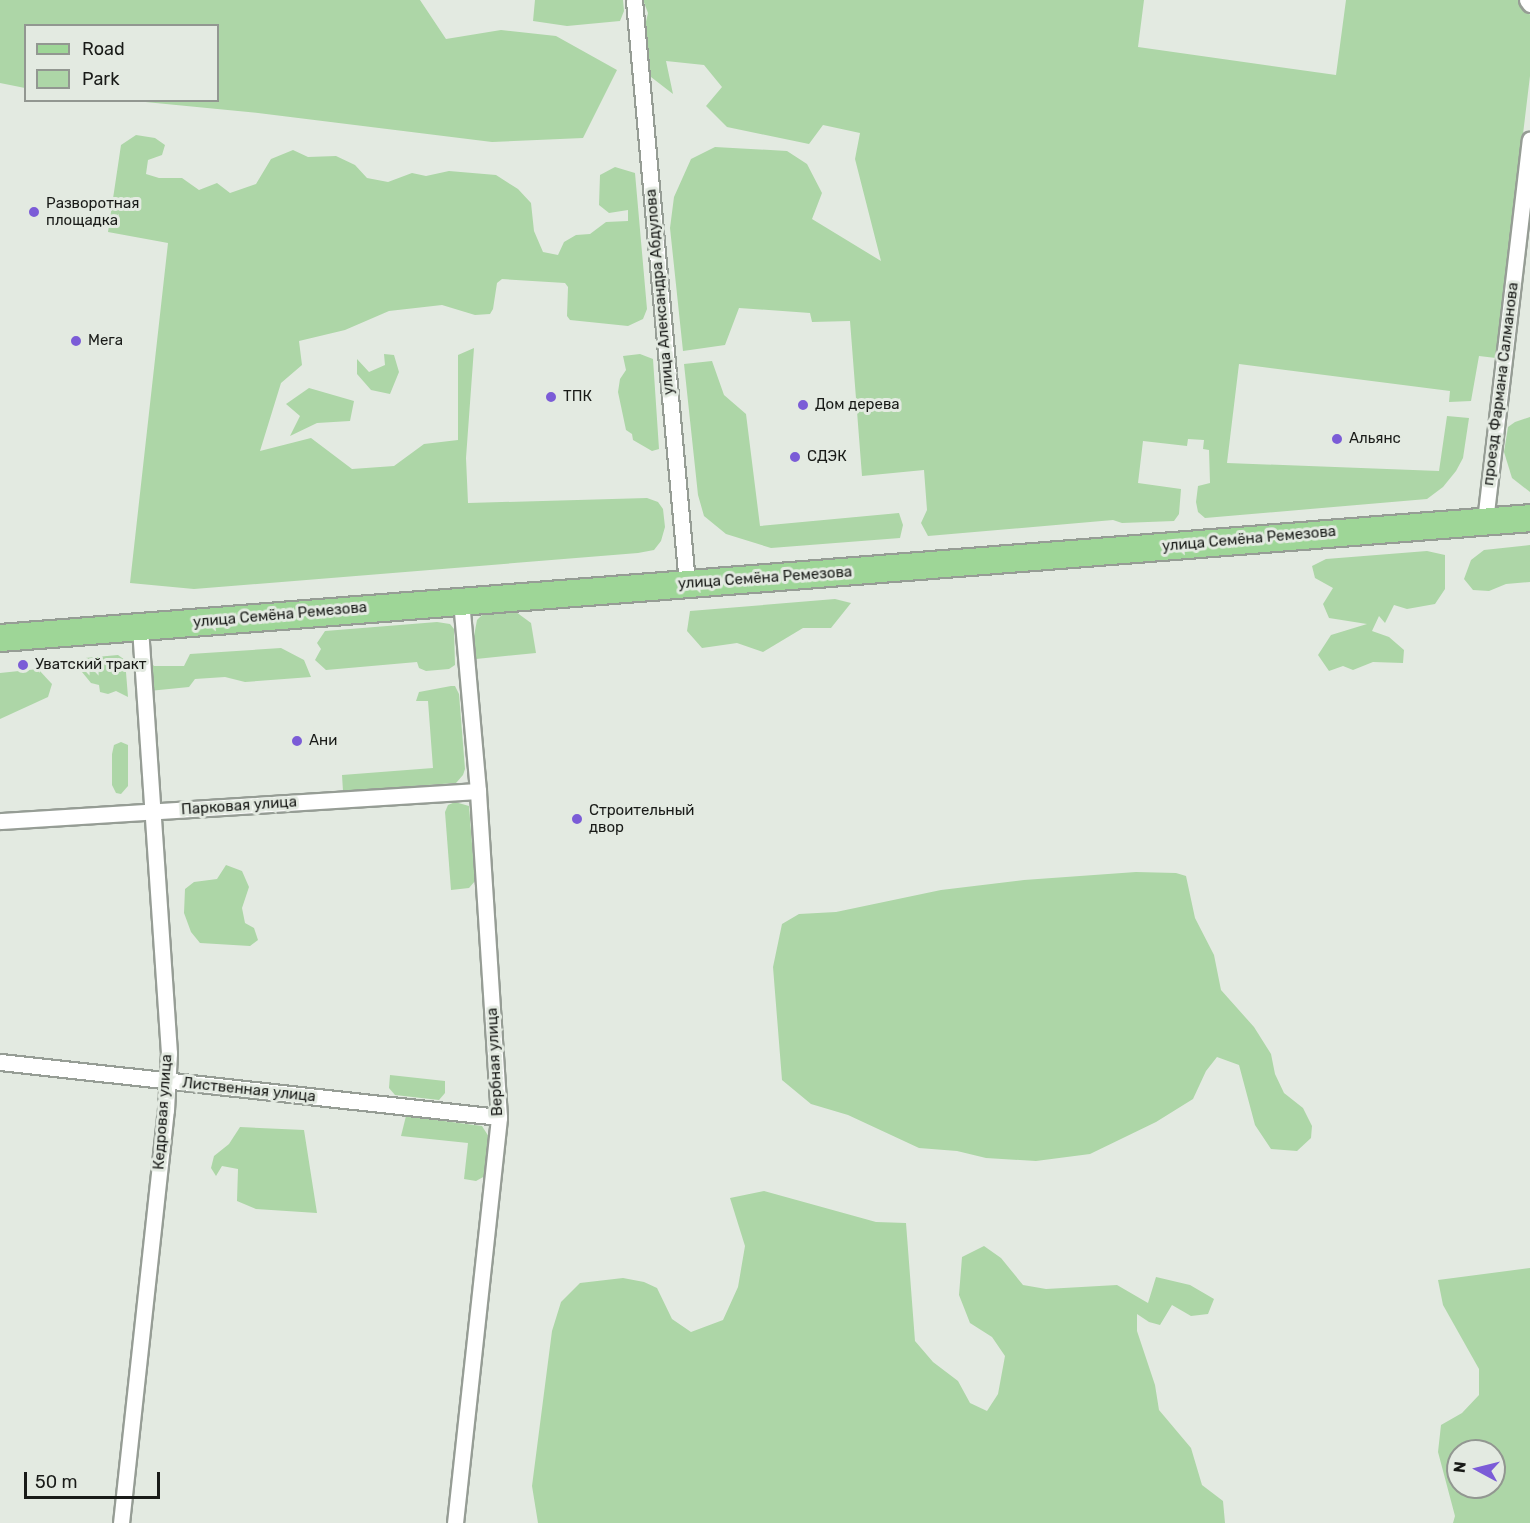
<!DOCTYPE html>
<meta charset="utf-8">
<style>
body{margin:0}
#map{position:relative;width:1530px;height:1523px;overflow:hidden;background:#e3eae1;font-family:Rubik,sans-serif}
div>[style]{position:absolute}
[style*='--x']{left:calc(var(--x)*1px);top:calc(var(--y)*1px);width:calc(var(--w)*1px);rotate:calc(var(--a)*1deg)}
.green>*{inset:0;background:#add6a7}
.roads{filter:drop-shadow(2px 0 #969d95) drop-shadow(-2px 0 #969d95) drop-shadow(0 2px #969d95) drop-shadow(0 -2px #969d95)}
.minor>*{height:15px;margin:-7.5px;padding:0 7.5px;transform-origin:7.5px;border-radius:7.5px;background:#fff}
.primary>*{height:26px;margin:-13px;padding:0 13px;transform-origin:13px;border-radius:13px;background:#9ed697}
.dots>*{width:16px;height:16px;translate:-50% -50%;box-sizing:border-box;border:3px solid #e3eae1;border-radius:50%}
span{translate:-50% -50%;white-space:nowrap;text-align:center;line-height:1.15;-webkit-text-stroke:6px #e3eae1;paint-order:stroke}
.poi-label{font-size:15px;color:#191b18}
.left{translate:0 -50%;text-align:left}
.street-label{font-size:15px;color:#191b18}
.legend{position:absolute;left:24px;top:24px;width:195px;height:78px;box-sizing:border-box;background:#e3eae1;border:2px solid #929791;margin:0;padding:8px 10px;list-style:none;font-size:18px;color:#191b18}
.legend li{display:flex;align-items:center;gap:12px;height:30px}
.legend b{width:30px;border:2px solid #929791}
.north{position:absolute;left:1446px;top:1439px;width:60px;height:60px;box-sizing:border-box;background:#e3eae1;border:2px solid #929791;border-radius:50%;rotate:277deg;font-size:16px;font-weight:700;line-height:24px;text-align:center;color:#191b18}
.north::after{content:'';display:block;margin:auto;width:21px;height:27px;background:#7b5cd7;clip-path:polygon(50% 0,100% 100%,50% 72%,0 100%)}
.scale{position:absolute;left:24px;top:1472px;width:136px;height:27px;box-sizing:border-box;border:3px solid #191b18;border-top:0;padding-left:8px;font-size:18px;line-height:21px;white-space:nowrap;color:#191b18;-webkit-text-stroke:4px #e3eae1;paint-order:stroke}
</style>
<div id="map">
<div class="green">
<i style="clip-path:polygon(0 0,420px 0,446px 39px,501px 30px,556px 36px,617px 70px,583px 138px,492px 142px,258px 113px,135px 101px,218px 100px,218px 26px,26px 26px,25px 88px,0 83px)"></i>
<i style="clip-path:polygon(535px 0,623px 0,624px 11px,620px 21px,567px 26px,533px 21px)"></i>
<i style="clip-path:polygon(643px 0,1144px 0,1138px 47px,1336px 75px,1346px 0,1523px 0,1530px 15px,1530px 76px,1496px 358px,1479px 356px,1471px 401px,1449px 402px,1450px 391px,1239px 364px,1227px 463px,1439px 471px,1447px 416px,1469px 418px,1463px 458px,1456px 471px,1443px 487px,1427px 499px,1205px 518px,1198px 512px,1196px 502px,1198px 486px,1210px 483px,1209px 450px,1203px 449px,1204px 440px,1188px 439px,1187px 446px,1143px 441px,1138px 483px,1181px 489px,1179px 514px,1174px 521px,1122px 523px,1113px 520px,928px 536px,921px 523px,927px 510px,924px 470px,862px 476px,850px 321px,812px 322px,810px 313px,739px 308px,725px 345px,683px 351px,670px 228px,674px 197px,691px 159px,715px 147px,787px 151px,807px 164px,822px 193px,812px 219px,881px 261px,855px 159px,860px 133px,823px 125px,809px 144px,727px 127px,706px 106px,722px 87px,704px 65px,666px 61px,673px 94px,651px 77px,641px 43px,648px 13px)"></i>
<i style="clip-path:polygon(136px 135px,155px 138px,165px 145px,162px 155px,148px 160px,146px 174px,159px 178px,182px 178px,199px 190px,217px 183px,230px 193px,256px 184px,271px 159px,293px 150px,308px 157px,336px 156px,355px 165px,367px 178px,388px 182px,412px 173px,426px 176px,449px 171px,496px 175px,518px 189px,531px 203px,534px 231px,543px 252px,558px 255px,564px 242px,576px 235px,590px 234px,606px 222px,628px 221px,628px 210px,609px 213px,599px 205px,600px 175px,615px 167px,635px 173px,647px 309px,643px 319px,628px 326px,570px 320px,567px 316px,568px 287px,565px 283px,502px 279px,497px 283px,493px 309px,490px 314px,475px 315px,442px 305px,389px 311px,345px 330px,299px 341px,302px 365px,281px 383px,260px 451px,311px 438px,352px 469px,394px 466px,424px 444px,458px 440px,458px 355px,474px 348px,466px 458px,468px 503px,647px 498px,658px 502px,663px 509px,665px 527px,661px 541px,654px 550px,638px 553px,194px 589px,130px 583px,168px 243px,108px 232px,121px 145px)"></i>
<i style="clip-path:polygon(384px 354px,394px 355px,399px 372px,390px 394px,371px 390px,357px 374px,357px 359px,369px 372px,385px 365px)"></i>
<i style="clip-path:polygon(640px 354px,653px 359px,659px 449px,652px 451px,633px 440px,632px 434px,626px 430px,618px 392px,620px 379px,626px 370px,623px 356px)"></i>
<i style="clip-path:polygon(712px 361px,724px 395px,746px 414px,760px 526px,899px 513px,903px 525px,900px 538px,771px 548px,726px 534px,704px 516px,698px 495px,684px 364px)"></i>
<i style="clip-path:polygon(309px 388px,354px 401px,350px 421px,317px 423px,290px 436px,300px 416px,286px 404px)"></i>
<i style="clip-path:polygon(1530px 417px,1530px 492px,1512px 478px,1504px 452px,1508px 427px,1515px 422px)"></i>
<i style="clip-path:polygon(1530px 545px,1530px 582px,1506px 584px,1489px 591px,1473px 590px,1464px 579px,1471px 560px,1484px 550px)"></i>
<i style="clip-path:polygon(1427px 551px,1445px 555px,1445px 589px,1435px 604px,1407px 609px,1394px 605px,1385px 623px,1379px 616px,1372px 631px,1389px 637px,1404px 650px,1403px 663px,1373px 662px,1353px 670px,1343px 666px,1329px 671px,1318px 655px,1331px 635px,1367px 624px,1329px 618px,1323px 604px,1333px 588px,1315px 578px,1312px 566px,1326px 559px)"></i>
<i style="clip-path:polygon(835px 599px,851px 603px,831px 628px,803px 628px,763px 652px,737px 643px,702px 648px,687px 631px,690px 611px)"></i>
<i style="clip-path:polygon(516px 612px,531px 623px,536px 653px,476px 659px,474px 636px,477px 620px,482px 615px)"></i>
<i style="clip-path:polygon(437px 622px,450px 624px,454px 629px,455px 665px,449px 669px,426px 671px,419px 668px,417px 662px,326px 670px,315px 660px,321px 649px,317px 643px,325px 631px)"></i>
<i style="clip-path:polygon(281px 648px,304px 660px,311px 677px,245px 682px,225px 677px,195px 679px,189px 687px,149px 691px,147px 658px,154px 666px,184px 666px,190px 654px)"></i>
<i style="clip-path:polygon(118px 655px,125px 660px,128px 697px,116px 691px,108px 694px,100px 692px,99px 685px,91px 683px,82px 672px,85px 658px)"></i>
<i style="clip-path:polygon(38px 669px,52px 684px,48px 697px,0 719px,0 673px)"></i>
<i style="clip-path:polygon(451px 686px,455px 686px,459px 694px,465px 769px,463px 775px,456px 783px,343px 791px,342px 775px,433px 768px,428px 701px,416px 701px,419px 692px)"></i>
<i style="clip-path:polygon(121px 742px,128px 745px,128px 786px,121px 794px,116px 793px,112px 785px,112px 754px,114px 745px)"></i>
<i style="clip-path:polygon(455px 802px,469px 806px,475px 881px,469px 888px,451px 890px,445px 812px,448px 805px)"></i>
<i style="clip-path:polygon(226px 865px,242px 871px,249px 887px,242px 908px,245px 923px,254px 928px,258px 940px,250px 946px,200px 943px,191px 932px,184px 913px,185px 889px,194px 882px,217px 879px)"></i>
<i style="clip-path:polygon(1136px 872px,1176px 873px,1186px 876px,1195px 918px,1214px 955px,1221px 990px,1254px 1027px,1271px 1054px,1275px 1074px,1284px 1093px,1303px 1108px,1312px 1126px,1311px 1138px,1297px 1151px,1271px 1149px,1255px 1125px,1239px 1065px,1217px 1057px,1206px 1071px,1193px 1099px,1156px 1122px,1090px 1154px,1036px 1161px,986px 1158px,957px 1151px,919px 1148px,848px 1115px,811px 1104px,782px 1080px,773px 967px,782px 924px,799px 914px,836px 912px,941px 890px,1024px 880px)"></i>
<i style="clip-path:polygon(390px 1075px,445px 1081px,445px 1093px,439px 1100px,395px 1095px,389px 1088px)"></i>
<i style="clip-path:polygon(406px 1116px,482px 1126px,489px 1137px,485px 1176px,476px 1181px,464px 1179px,468px 1143px,401px 1136px)"></i>
<i style="clip-path:polygon(240px 1127px,304px 1130px,317px 1213px,256px 1209px,237px 1201px,238px 1169px,222px 1166px,216px 1176px,211px 1168px,214px 1156px,229px 1144px)"></i>
<i style="clip-path:polygon(764px 1191px,876px 1222px,906px 1223px,915px 1341px,933px 1362px,958px 1381px,970px 1403px,987px 1411px,998px 1394px,1005px 1356px,992px 1337px,970px 1323px,959px 1295px,962px 1257px,984px 1246px,1001px 1258px,1023px 1285px,1046px 1289px,1117px 1285px,1148px 1303px,1156px 1277px,1190px 1285px,1214px 1299px,1208px 1314px,1191px 1316px,1172px 1305px,1160px 1325px,1149px 1322px,1137px 1314px,1137px 1331px,1155px 1385px,1159px 1410px,1191px 1448px,1202px 1485px,1223px 1501px,1225px 1523px,538px 1523px,532px 1486px,552px 1331px,561px 1302px,580px 1283px,623px 1278px,644px 1282px,657px 1288px,672px 1319px,691px 1332px,723px 1320px,738px 1287px,745px 1246px,730px 1198px)"></i>
<i style="clip-path:polygon(evenodd,1530px 1268px,1530px 1523px,1453px 1523px,1455px 1516px,1438px 1452px,1441px 1425px,1462px 1413px,1479px 1395px,1479px 1369px,1443px 1305px,1438px 1280px,1530px 1268px,1458px 1451px,1494px 1451px,1494px 1487px,1458px 1487px,1458px 1451px)"></i>
</div>
<div class="roads">
<div class="minor">
<i style="--x:634;--y:0;--w:586;--a:84.81"></i>
<i style="--x:1527;--y:0;--w:5;--a:53"></i>
<i style="--x:1485;--y:521;--w:384;--a:-83.3"></i>
<i style="--x:0;--y:821;--w:479;--a:-3.6"></i>
<i style="--x:0;--y:1062;--w:502;--a:6.29"></i>
<i style="--x:121;--y:1523;--w:415;--a:-83.8"></i>
<i style="--x:166;--y:1110;--w:57;--a:-87"></i>
<i style="--x:169;--y:1053;--w:427;--a:-93.9"></i>
<i style="--x:455;--y:1523;--w:408;--a:-83.8"></i>
<i style="--x:499;--y:1117;--w:327;--a:-93.7"></i>
<i style="--x:478;--y:791;--w:192;--a:-95.1"></i>
</div>
<div class="primary">
<i style="--x:0;--y:638;--w:1535;--a:-4.48"></i>
</div>
</div>
<div class="dots">
<i style="left:34px;top:212px;background:#7b5cd7"></i>
<i style="left:76px;top:341px;background:#7b5cd7"></i>
<i style="left:551px;top:397px;background:#7b5cd7"></i>
<i style="left:803px;top:405px;background:#7b5cd7"></i>
<i style="left:1337px;top:439px;background:#7b5cd7"></i>
<i style="left:795px;top:457px;background:#7b5cd7"></i>
<i style="left:23px;top:665px;background:#7b5cd7"></i>
<i style="left:297px;top:741px;background:#7b5cd7"></i>
<i style="left:577px;top:819px;background:#7b5cd7"></i>
</div>
<div class="poi-label">
<span class="left" style="left:46px;top:212px">Разворотная<br>площадка</span>
<span class="left" style="left:88px;top:341px">Мега</span>
<span class="left" style="left:563px;top:397px">ТПК</span>
<span class="left" style="left:815px;top:405px">Дом дерева</span>
<span class="left" style="left:1349px;top:439px">Альянс</span>
<span class="left" style="left:807px;top:457px">СДЭК</span>
<span class="left" style="left:35px;top:665px">Уватский тракт</span>
<span class="left" style="left:309px;top:741px">Ани</span>
<span class="left" style="left:589px;top:819px">Строительный<br>двор</span>
</div>
<div class="street-label">
<span style="left:660px;top:292px;rotate:-95deg">улица Александра Абдулова</span>
<span style="left:1501px;top:384px;rotate:-83deg">проезд Фармана Салманова</span>
<span style="left:1249px;top:539px;rotate:-5deg">улица Семёна Ремезова</span>
<span style="left:765px;top:578px;rotate:-4deg">улица Семёна Ремезова</span>
<span style="left:280px;top:615px;rotate:-5deg">улица Семёна Ремезова</span>
<span style="left:239px;top:806px;rotate:-4deg">Парковая улица</span>
<span style="left:495px;top:1062px;rotate:-93deg">Вербная улица</span>
<span style="left:249px;top:1090px;rotate:6deg">Лиственная улица</span>
<span style="left:163px;top:1112px;rotate:-86deg">Кедровая улица</span>
</div>
<ul class="legend">
<li><b style="height:8px;background:#9ed697"></b>Road</li>
<li><b style="height:16px;background:#add6a7"></b>Park</li>
</ul>
<div class="north">N</div>
<div class="scale">50 m</div>
</div>
